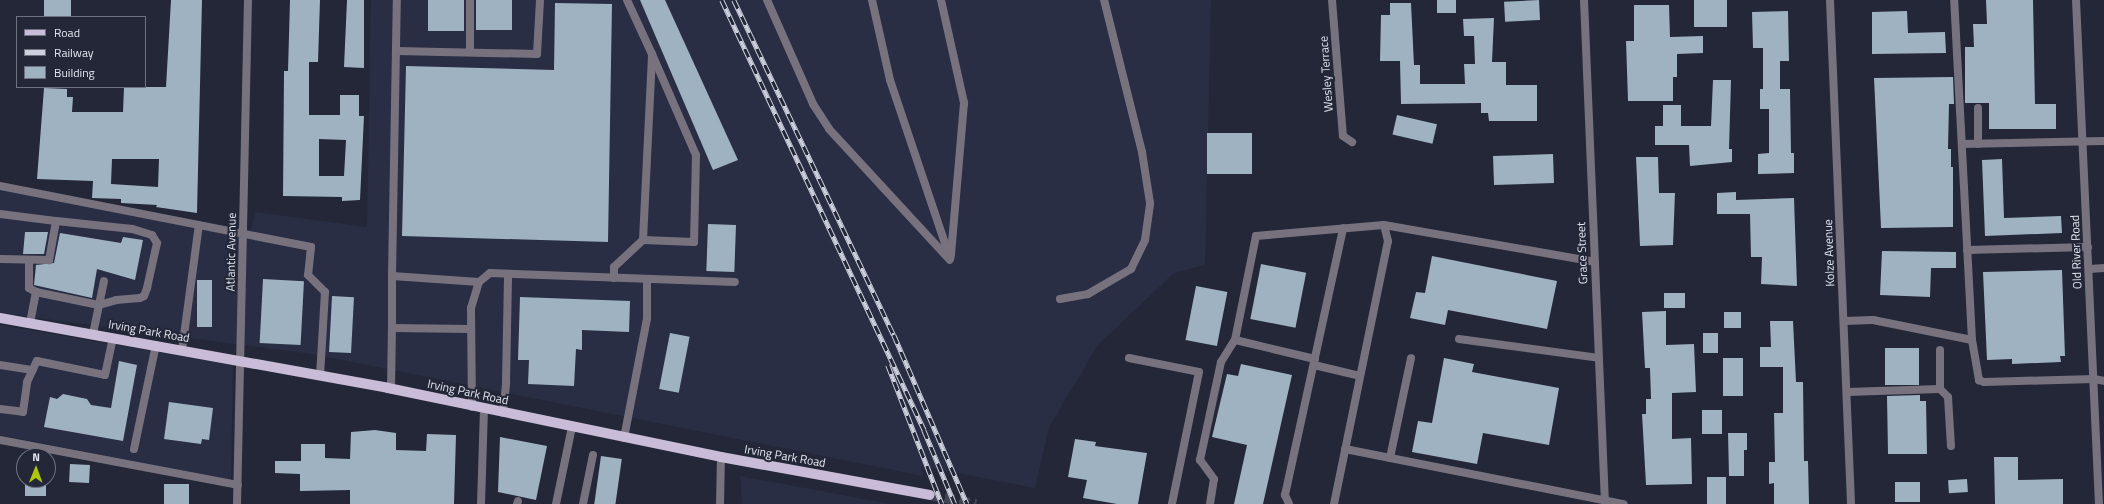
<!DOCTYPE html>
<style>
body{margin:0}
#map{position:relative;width:2104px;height:504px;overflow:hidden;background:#232737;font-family:"Titillium Web",sans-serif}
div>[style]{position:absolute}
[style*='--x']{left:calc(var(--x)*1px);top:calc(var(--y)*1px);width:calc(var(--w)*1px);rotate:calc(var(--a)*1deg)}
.built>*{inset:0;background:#292e45}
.building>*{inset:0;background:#9fb2c2;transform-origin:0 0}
.primary-tunnel>*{height:10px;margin-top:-5px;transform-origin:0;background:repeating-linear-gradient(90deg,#404453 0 10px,transparent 0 15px)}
.lane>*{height:8px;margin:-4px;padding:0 4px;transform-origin:4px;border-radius:4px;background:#78727f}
.street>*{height:8px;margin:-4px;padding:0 4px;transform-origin:4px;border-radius:4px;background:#78727f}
.primary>*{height:10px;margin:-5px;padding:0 5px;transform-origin:5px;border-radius:5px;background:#c9bcd8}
.rail>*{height:4.5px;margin-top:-2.25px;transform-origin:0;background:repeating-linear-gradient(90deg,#232737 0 9px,#cdd0dc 0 18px);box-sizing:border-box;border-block:1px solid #cdd0dc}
span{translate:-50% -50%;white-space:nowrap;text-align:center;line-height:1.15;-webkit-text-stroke:4px #232737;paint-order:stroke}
.street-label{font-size:12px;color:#e2e5f0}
.legend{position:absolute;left:16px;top:16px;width:130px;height:72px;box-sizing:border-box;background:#232737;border:1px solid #6f7381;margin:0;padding:5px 7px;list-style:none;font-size:12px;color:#e2e5f0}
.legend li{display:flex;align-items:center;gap:8px;height:20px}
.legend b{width:20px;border:1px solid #6f7381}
.north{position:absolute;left:16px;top:448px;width:40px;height:40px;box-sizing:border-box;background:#232737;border:1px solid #6f7381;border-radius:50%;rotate:1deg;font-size:11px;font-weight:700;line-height:16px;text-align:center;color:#e2e5f0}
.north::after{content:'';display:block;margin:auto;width:14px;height:18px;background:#aec60b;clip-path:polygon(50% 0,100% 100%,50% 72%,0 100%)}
</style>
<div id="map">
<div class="built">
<i style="clip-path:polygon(371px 0,1211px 0,1205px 265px,1174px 273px,1098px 345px,1049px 427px,1035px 488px,921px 466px,923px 476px,312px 354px,0 313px,0 184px,251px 230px,255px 212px,367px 227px)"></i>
<i style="clip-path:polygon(0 325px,233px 365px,231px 480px,0 435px)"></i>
<i style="clip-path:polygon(740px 476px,891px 504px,742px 504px)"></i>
</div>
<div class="building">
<i style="left:44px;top:0;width:27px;height:17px"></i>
<i style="clip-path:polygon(evenodd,171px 0,202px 0,197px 213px,156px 207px,157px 205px,121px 203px,121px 199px,92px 198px,93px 181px,37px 179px,44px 88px,67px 89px,67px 97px,73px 97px,72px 112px,123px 112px,124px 87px,166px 87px,171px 0,112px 159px,159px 159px,158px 187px,111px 184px,112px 159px)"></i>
<i style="clip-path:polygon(evenodd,290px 0,320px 0,318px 62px,309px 62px,309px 115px,340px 115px,340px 95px,359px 95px,359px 116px,364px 116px,360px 200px,342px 201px,342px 197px,283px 196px,284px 71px,288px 71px,290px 0,319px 139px,346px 140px,344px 176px,319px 176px,319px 139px)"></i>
<i style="clip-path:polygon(347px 0,364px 0,364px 68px,344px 67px)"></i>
<i style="left:428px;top:0;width:36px;height:31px"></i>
<i style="left:476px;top:0;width:36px;height:30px"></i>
<i style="clip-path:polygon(640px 0,665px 0,738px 160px,713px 170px)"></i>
<i style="left:1437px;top:0;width:19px;height:13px"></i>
<i style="left:1539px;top:0;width:20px;height:35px;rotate:87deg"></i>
<i style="left:1694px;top:0;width:33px;height:27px"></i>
<i style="clip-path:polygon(1986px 0,2033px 0,2035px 104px,2056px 104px,2056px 129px,1989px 129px,1989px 103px,1965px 103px,1965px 47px,1974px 47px,1973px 24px,1987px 24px)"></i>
<i style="clip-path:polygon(555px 3px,612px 4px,608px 242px,402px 236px,406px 66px,554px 70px)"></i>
<i style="clip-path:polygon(1390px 3px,1411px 3px,1414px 65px,1420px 65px,1420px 84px,1465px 84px,1464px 64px,1475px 64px,1474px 36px,1464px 36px,1463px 19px,1494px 18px,1492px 62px,1506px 62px,1506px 85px,1537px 85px,1537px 121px,1489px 121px,1488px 113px,1481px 113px,1481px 103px,1401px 104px,1400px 61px,1380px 61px,1381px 15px,1390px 15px)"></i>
<i style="clip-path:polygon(1634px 5px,1669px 5px,1670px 37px,1703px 36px,1703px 53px,1677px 54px,1677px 77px,1673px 77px,1673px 101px,1628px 101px,1626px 41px,1634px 41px)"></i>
<i style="clip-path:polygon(1788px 11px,1789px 61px,1780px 61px,1780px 89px,1790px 89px,1791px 153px,1794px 153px,1794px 173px,1758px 174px,1758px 154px,1769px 153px,1769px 109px,1760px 109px,1760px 89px,1763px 89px,1763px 48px,1753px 48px,1752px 12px)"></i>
<i style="clip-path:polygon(1907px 11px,1908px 33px,1945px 32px,1946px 53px,1872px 54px,1872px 12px)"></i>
<i style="clip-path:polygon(1953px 77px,1954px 104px,1949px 104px,1948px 149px,1951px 149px,1951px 167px,1953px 167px,1953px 227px,1881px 228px,1874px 78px)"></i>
<i style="clip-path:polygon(1713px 80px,1731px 80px,1729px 149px,1732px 149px,1732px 162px,1690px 166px,1689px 145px,1655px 145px,1655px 126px,1663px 126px,1663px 105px,1681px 105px,1681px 126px,1711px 126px)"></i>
<i style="left:1397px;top:115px;width:41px;height:20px;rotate:13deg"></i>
<i style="left:1252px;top:133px;width:41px;height:45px;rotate:90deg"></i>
<i style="left:1553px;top:154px;width:29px;height:60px;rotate:88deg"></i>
<i style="clip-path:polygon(1636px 157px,1658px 157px,1659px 193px,1675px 193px,1673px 245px,1640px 246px)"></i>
<i style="clip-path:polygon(2002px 159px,2004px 218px,2061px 216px,2062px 233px,1985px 236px,1982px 160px)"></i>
<i style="clip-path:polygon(1736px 192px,1736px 200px,1794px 198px,1797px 286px,1761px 284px,1762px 257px,1751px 257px,1750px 214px,1717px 214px,1717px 193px)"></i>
<i style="left:708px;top:224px;width:28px;height:47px;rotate:2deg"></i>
<i style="clip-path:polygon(25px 232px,48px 232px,44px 254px,23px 254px)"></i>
<i style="clip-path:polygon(60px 233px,121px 243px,123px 237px,143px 240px,135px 280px,97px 269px,92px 298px,34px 285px,36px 265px,54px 263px)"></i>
<i style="clip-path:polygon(1882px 251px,1956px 252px,1956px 268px,1931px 268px,1930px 297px,1880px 295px)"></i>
<i style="clip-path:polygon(1432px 256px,1557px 281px,1547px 329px,1448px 310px,1445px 325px,1410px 318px,1416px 292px,1425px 293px)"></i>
<i style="left:1261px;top:264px;width:46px;height:56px;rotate:11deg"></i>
<i style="clip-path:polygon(2062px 270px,2065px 356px,2060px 356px,2061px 362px,2012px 364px,2012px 359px,1987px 360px,1983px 272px)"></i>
<i style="left:263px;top:279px;width:41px;height:64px;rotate:3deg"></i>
<i style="left:197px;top:280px;width:15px;height:47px"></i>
<i style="left:1196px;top:286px;width:32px;height:55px;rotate:11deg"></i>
<i style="left:1664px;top:293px;width:21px;height:15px"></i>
<i style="left:332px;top:296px;width:22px;height:56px;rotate:3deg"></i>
<i style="clip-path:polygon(520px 297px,630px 301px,629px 332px,582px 330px,582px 350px,576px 349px,574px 386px,528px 384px,529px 360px,518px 360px)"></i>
<i style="clip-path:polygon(1666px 311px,1666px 345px,1694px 344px,1696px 392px,1672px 393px,1672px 439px,1691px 438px,1692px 484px,1646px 485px,1642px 414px,1646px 414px,1646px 399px,1651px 399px,1650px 368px,1645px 368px,1642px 312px)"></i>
<i style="left:1724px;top:312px;width:17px;height:16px"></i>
<i style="clip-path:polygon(1770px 321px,1793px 321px,1796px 382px,1803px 382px,1804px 461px,1808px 461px,1809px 504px,1774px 504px,1774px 483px,1769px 484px,1769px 462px,1775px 462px,1774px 413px,1783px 413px,1783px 367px,1760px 367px,1760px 347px,1771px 347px)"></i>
<i style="left:670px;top:333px;width:20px;height:57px;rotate:11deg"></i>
<i style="left:1703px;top:333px;width:15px;height:20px"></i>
<i style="left:1885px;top:348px;width:34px;height:37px"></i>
<i style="clip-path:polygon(1444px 358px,1474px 364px,1472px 372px,1559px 388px,1549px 445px,1483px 433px,1477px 464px,1412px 452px,1418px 421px,1432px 423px)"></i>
<i style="left:1743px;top:358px;width:38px;height:20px;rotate:90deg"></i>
<i style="clip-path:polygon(119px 361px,137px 365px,123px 441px,44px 427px,50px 397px,57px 399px,63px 394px,87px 399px,91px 405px,111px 408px)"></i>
<i style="clip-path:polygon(1241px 364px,1292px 375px,1263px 504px,1234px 504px,1247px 445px,1212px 437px,1227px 374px,1238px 376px)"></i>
<i style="clip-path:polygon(1920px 395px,1920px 401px,1926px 401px,1927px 454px,1888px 454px,1887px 396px)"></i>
<i style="clip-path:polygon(169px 402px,213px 408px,209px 440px,202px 439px,201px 444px,164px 439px)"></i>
<i style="left:1722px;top:410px;width:24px;height:20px;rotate:90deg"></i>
<i style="clip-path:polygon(375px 430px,396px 433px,396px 450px,426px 451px,427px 434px,456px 435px,454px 504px,350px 504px,350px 490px,300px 491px,300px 474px,275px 473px,275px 461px,301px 461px,301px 444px,325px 444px,325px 458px,350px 459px,351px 432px)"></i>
<i style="clip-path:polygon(1728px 433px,1747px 433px,1747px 450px,1744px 450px,1744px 476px,1729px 476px)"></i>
<i style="clip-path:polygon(500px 437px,547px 446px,536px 500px,498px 492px)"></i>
<i style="clip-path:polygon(1075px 439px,1096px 442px,1095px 446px,1147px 453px,1138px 504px,1117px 504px,1083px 498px,1087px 480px,1068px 477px)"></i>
<i style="left:601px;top:456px;width:21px;height:49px;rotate:8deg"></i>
<i style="clip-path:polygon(1994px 457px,2018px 457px,2018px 480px,2063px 479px,2063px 504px,1995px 504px)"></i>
<i style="left:70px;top:464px;width:20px;height:18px;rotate:3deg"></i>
<i style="left:1707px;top:477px;width:19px;height:27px"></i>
<i style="left:1967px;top:479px;width:13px;height:19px;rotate:86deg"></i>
<i style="left:25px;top:480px;width:21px;height:16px"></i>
<i style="left:1895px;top:482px;width:25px;height:20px"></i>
<i style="left:164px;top:484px;width:25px;height:20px"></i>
</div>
<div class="primary-tunnel">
<i style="--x:930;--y:495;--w:47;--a:11.1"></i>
</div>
<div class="lane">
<i style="--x:627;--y:0;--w:60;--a:65.2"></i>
<i style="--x:652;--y:54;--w:110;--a:66.5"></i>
<i style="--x:696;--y:155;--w:87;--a:91.3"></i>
<i style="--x:694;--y:242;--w:51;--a:-177.8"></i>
<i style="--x:643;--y:240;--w:186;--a:-87.2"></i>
<i style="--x:767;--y:0;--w:114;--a:66.1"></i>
<i style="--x:813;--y:104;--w:30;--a:57"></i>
<i style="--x:829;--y:129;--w:178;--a:47.3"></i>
<i style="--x:872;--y:0;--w:82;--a:77.3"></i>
<i style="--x:890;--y:80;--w:188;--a:71.4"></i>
<i style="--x:941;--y:0;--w:106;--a:77.4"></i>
<i style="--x:964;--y:103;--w:154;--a:94.9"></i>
<i style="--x:396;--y:51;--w:141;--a:1.2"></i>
<i style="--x:537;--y:54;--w:54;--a:-86.8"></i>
<i style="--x:470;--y:52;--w:52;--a:-90"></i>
<i style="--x:1978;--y:108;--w:36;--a:90"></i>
<i style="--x:1962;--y:144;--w:142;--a:-1.2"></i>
<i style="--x:0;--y:186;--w:317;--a:11.1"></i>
<i style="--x:311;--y:247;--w:28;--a:96"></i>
<i style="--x:308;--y:275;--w:24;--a:45"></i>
<i style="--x:325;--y:292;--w:83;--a:93.4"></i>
<i style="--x:0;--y:214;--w:56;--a:7.1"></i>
<i style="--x:56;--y:221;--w:40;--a:100"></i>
<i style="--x:49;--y:260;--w:49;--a:-178.8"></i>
<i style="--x:1967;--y:250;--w:121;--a:-1.4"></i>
<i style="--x:29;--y:260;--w:28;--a:90"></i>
<i style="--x:29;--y:288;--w:8;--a:30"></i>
<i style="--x:2089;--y:269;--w:15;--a:-4"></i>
<i style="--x:392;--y:276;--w:276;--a:-89"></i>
<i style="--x:614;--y:278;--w:11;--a:-90"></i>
<i style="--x:614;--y:267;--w:40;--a:-43"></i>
<i style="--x:1060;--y:299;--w:28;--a:-10"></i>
<i style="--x:1088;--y:294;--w:50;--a:-30.2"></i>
<i style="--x:1131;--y:269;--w:32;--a:-64"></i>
<i style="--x:1145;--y:240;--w:37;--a:-82"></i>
<i style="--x:1150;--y:203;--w:52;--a:-98.9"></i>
<i style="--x:1142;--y:152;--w:157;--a:-104"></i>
<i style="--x:1844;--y:321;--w:29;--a:-2"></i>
<i style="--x:1873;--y:320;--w:101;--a:11.4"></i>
<i style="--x:1972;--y:340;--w:340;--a:-93"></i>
<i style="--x:30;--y:323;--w:32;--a:-79"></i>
<i style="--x:36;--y:292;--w:64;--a:11.7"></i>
<i style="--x:99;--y:305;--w:18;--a:-16"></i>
<i style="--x:116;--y:300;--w:24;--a:-5"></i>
<i style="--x:140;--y:298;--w:4;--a:-27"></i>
<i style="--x:144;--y:296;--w:9;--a:-69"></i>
<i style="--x:147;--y:288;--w:46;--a:-77.5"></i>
<i style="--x:157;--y:243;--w:9;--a:-122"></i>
<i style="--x:152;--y:235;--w:21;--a:-163"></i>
<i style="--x:132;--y:229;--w:76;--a:-174"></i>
<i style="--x:392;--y:328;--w:52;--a:-90"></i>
<i style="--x:392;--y:276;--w:87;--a:3.9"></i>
<i style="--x:93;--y:334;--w:54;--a:-78.3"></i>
<i style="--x:1459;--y:339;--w:141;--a:7.7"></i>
<i style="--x:1972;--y:340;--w:41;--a:80.1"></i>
<i style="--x:1979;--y:380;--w:5;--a:22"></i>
<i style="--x:1984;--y:382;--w:110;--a:-1.6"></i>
<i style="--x:2094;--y:379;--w:10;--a:11"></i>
<i style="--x:182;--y:350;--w:126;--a:-82.3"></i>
<i style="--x:1129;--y:358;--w:71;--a:11.3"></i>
<i style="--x:1199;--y:372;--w:135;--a:101.6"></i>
<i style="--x:1315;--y:359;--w:82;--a:-166.6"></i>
<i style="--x:1235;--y:340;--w:106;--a:-78.6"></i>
<i style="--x:1256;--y:236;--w:128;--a:-4.9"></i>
<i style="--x:1384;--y:225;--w:214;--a:9.9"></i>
<i style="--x:0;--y:365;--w:33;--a:9"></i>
<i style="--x:1314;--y:365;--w:47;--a:13.4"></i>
<i style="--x:391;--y:389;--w:61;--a:-89.1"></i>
<i style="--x:392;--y:328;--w:79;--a:0.7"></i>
<i style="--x:1940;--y:389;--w:11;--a:45"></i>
<i style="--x:1948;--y:397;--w:49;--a:86.5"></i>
<i style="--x:1847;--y:392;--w:93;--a:-1.8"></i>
<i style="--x:1940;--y:389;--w:39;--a:-90"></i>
<i style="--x:472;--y:407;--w:99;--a:-90.6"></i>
<i style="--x:471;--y:308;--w:27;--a:-73"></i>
<i style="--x:479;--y:282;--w:14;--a:-39"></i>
<i style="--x:490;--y:273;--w:245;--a:2.1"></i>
<i style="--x:0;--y:409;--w:23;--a:7"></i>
<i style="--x:23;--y:412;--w:30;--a:-82"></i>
<i style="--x:27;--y:382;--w:23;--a:-65"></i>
<i style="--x:37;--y:361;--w:69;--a:11.6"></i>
<i style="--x:105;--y:375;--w:38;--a:-78"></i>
<i style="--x:503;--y:413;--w:31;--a:-84"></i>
<i style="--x:506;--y:382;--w:108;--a:-88.9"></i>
<i style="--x:624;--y:438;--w:122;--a:-79.1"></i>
<i style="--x:647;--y:318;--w:39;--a:-90"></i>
<i style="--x:0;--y:440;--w:242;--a:10.7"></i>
<i style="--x:134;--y:449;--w:106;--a:-78.1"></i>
<i style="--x:1345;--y:449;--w:284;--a:11.2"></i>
<i style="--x:1390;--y:458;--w:102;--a:-78.1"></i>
<i style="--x:517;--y:504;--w:3;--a:-72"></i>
<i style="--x:556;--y:504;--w:79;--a:-78.3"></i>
<i style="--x:583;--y:504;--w:50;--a:-78.5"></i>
<i style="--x:1210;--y:504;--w:25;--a:-81"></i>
<i style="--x:1214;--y:479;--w:24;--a:-126"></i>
<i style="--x:1200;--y:460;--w:100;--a:-77.9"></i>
<i style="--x:1221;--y:362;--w:26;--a:-58"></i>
<i style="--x:1289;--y:504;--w:10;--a:-114"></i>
<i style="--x:1285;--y:495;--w:273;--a:-77.7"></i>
<i style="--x:1334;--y:504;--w:268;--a:-78.4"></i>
<i style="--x:1388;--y:241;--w:16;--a:-104"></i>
</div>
<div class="street">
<i style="--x:1332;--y:0;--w:136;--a:85.4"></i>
<i style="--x:1343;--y:136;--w:11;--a:34"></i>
<i style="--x:1584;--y:0;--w:504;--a:87.61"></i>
<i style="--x:1830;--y:0;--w:504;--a:87.61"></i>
<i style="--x:2076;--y:0;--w:505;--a:87.39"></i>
<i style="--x:237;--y:504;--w:504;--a:-88.75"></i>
<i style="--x:481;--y:504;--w:95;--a:-88.2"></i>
<i style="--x:720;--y:504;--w:47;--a:-88.8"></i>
</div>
<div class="primary">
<i style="--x:0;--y:318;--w:394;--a:10.2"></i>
<i style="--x:388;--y:388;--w:340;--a:11.7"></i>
<i style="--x:721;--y:457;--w:212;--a:10.3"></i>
</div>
<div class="rail">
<i style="--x:722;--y:0;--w:475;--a:64.8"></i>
<i style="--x:924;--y:430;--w:80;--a:67.3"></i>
<i style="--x:734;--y:0;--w:371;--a:64.5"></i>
<i style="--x:894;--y:335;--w:184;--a:66.6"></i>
<i style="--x:888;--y:365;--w:149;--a:68.8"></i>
</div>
<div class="street-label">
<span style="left:1326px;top:74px;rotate:-94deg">Wesley Terrace</span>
<span style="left:231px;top:252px;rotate:-89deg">Atlantic Avenue</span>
<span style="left:2076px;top:252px;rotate:-92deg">Old River Road</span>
<span style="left:1582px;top:253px;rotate:-92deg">Grace Street</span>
<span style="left:1829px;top:253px;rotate:-92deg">Kolze Avenue</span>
<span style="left:149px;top:331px;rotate:10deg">Irving Park Road</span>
<span style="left:468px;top:392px;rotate:12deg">Irving Park Road</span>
<span style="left:785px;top:456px;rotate:10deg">Irving Park Road</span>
</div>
<ul class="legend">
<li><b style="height:5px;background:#c9bcd8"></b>Road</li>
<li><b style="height:5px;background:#cdd0dc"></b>Railway</li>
<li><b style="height:11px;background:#9fb2c2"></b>Building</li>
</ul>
<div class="north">N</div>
</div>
